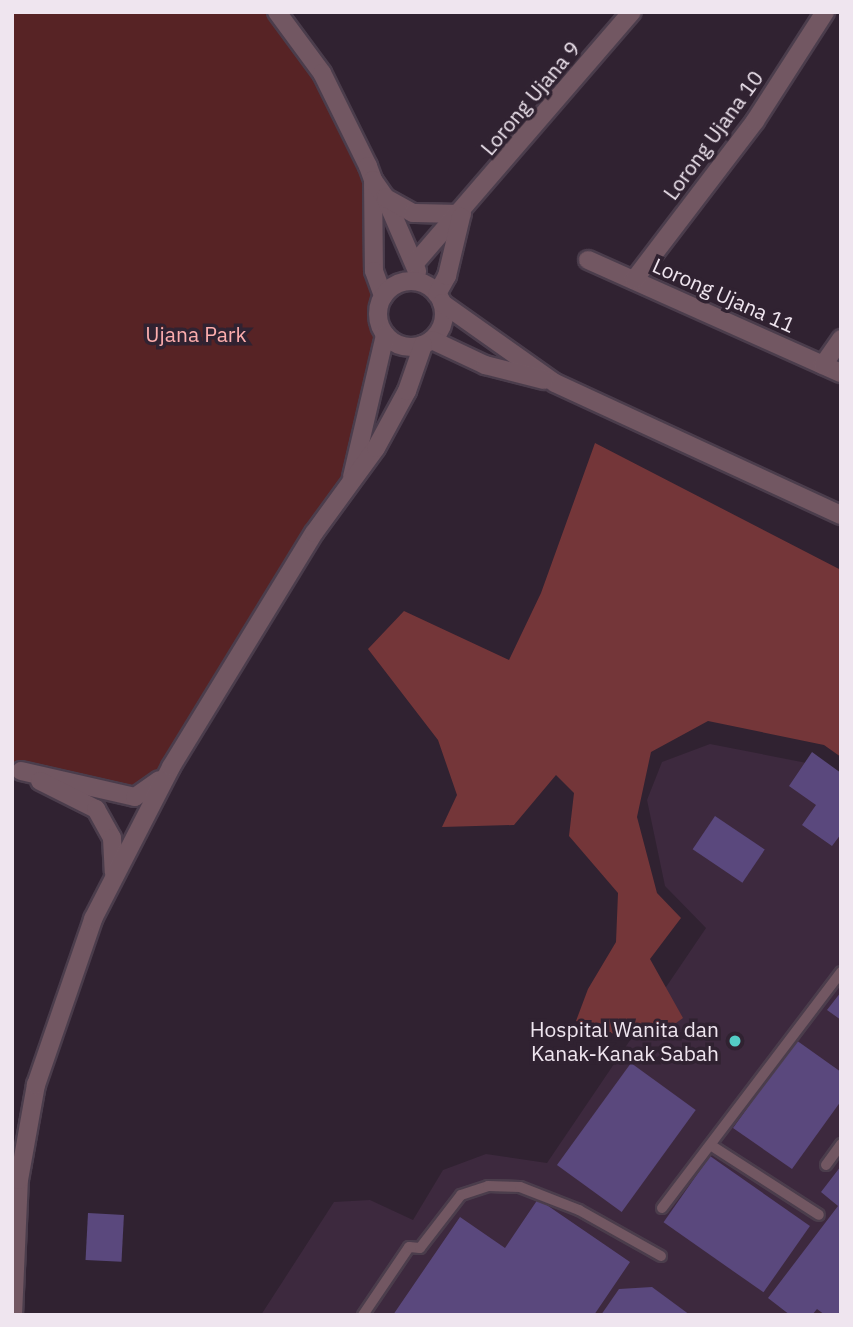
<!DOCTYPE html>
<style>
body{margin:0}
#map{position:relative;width:853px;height:1327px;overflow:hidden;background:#302231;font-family:"IBM Plex Sans",sans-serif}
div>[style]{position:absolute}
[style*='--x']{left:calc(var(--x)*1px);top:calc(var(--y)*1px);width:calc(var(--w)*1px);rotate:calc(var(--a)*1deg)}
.built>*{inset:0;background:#3d293e}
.green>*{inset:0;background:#572325}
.forest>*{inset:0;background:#743639}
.building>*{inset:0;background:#5a487d;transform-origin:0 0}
.roads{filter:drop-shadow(2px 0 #4b3d4c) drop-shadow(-2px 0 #4b3d4c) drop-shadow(0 2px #4b3d4c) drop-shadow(0 -2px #4b3d4c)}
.service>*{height:10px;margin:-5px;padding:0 5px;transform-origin:5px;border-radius:5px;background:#725762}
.minor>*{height:18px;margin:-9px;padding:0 9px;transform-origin:9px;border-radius:9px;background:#725762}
.minor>.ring{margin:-9px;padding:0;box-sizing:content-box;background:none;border:18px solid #725762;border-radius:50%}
.dots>*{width:19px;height:19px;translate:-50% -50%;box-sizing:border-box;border:4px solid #302231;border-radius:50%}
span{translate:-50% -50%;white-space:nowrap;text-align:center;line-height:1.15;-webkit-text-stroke:7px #302231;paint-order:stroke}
.street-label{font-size:21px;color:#efe5ef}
.park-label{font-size:21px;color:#fcadad}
.poi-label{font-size:21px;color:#efe5ef}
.right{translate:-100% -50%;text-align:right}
.frame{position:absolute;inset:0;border:14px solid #efe5ef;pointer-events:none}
</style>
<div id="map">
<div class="built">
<i style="clip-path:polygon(710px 744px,822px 766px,841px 778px,841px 1315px,261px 1315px,334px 1202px,370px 1200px,413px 1220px,443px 1170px,486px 1154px,547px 1163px,706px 928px,665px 886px,647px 800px,662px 762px)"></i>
</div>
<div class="green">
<i style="clip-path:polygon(12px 12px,277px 12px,368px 166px,383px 296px,378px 316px,385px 335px,355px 459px,171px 767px,135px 797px,12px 768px)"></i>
</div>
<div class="forest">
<i style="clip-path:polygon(595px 443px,841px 570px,841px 757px,824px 745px,708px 721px,651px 752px,637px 817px,657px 893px,681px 918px,650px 959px,683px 1018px,662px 1033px,623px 1037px,576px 1021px,588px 989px,616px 942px,618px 893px,569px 836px,574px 793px,556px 775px,514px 825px,442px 827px,457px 795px,438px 740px,368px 649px,404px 611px,509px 660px,541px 593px)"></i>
</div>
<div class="building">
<i style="clip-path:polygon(812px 752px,841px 773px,841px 834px,832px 846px,802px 825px,816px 805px,789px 786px)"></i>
<i style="left:715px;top:816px;width:60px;height:40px;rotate:34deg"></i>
<i style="clip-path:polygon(841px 992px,841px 1020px,827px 1010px)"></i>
<i style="clip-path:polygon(796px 1040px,841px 1072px,841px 1101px,792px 1169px,733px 1128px)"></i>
<i style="left:631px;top:1063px;width:80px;height:126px;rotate:36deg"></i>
<i style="left:710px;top:1156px;width:122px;height:81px;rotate:35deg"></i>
<i style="clip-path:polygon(841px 1166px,841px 1315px,825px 1315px,817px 1309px,812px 1315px,790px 1315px,768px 1298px,838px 1206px,821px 1192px)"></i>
<i style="clip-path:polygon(538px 1199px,630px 1262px,594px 1315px,393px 1315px,460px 1217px,505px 1248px)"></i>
<i style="left:88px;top:1213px;width:36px;height:47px;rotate:3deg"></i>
<i style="clip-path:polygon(652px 1287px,690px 1315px,601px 1315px,619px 1289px)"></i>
</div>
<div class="roads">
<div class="service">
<i style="--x:712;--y:1146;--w:127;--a:32.8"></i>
<i style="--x:826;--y:1165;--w:26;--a:-54"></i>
<i style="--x:662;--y:1208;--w:296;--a:-52.8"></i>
<i style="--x:363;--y:1315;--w:82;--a:-55.9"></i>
<i style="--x:409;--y:1247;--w:11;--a:5"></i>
<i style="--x:420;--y:1248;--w:67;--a:-52.3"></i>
<i style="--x:461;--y:1195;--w:28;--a:-18"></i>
<i style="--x:488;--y:1186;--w:32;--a:2"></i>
<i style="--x:520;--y:1187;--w:63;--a:21.3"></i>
<i style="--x:579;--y:1210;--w:94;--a:29.3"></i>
</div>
<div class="minor">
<i style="--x:277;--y:12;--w:76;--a:53.6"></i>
<i style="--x:322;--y:73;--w:104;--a:63.7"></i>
<i style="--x:368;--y:166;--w:15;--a:70"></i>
<i style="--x:373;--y:180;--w:91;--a:89.4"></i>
<i style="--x:374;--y:271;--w:27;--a:70"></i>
<i style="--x:373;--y:180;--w:21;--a:55"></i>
<i style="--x:385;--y:197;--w:81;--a:66.6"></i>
<i style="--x:386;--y:198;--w:31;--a:29"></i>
<i style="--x:413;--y:213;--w:49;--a:1.2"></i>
<i style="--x:588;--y:260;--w:277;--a:24.1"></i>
<i style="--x:415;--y:263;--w:332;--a:-49.2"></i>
<i style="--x:634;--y:280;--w:200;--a:-52.7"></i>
<i style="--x:755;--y:121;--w:130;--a:-57.3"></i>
<i class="ring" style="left:378px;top:281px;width:48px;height:48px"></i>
<i style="--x:437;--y:294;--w:21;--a:-61"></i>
<i style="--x:447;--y:276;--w:61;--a:-76.7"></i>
<i style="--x:442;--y:303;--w:138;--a:35.3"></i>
<i style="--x:555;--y:383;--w:315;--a:24.8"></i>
<i style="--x:432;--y:340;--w:59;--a:25.3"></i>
<i style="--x:485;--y:365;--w:61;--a:14.3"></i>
<i style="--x:823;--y:365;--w:32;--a:-55"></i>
<i style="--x:352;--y:477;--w:146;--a:-76.9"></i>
<i style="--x:21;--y:771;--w:117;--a:12.8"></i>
<i style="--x:135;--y:797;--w:29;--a:-35"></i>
<i style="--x:40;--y:781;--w:63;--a:26.6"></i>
<i style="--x:96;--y:809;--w:33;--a:61"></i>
<i style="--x:112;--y:838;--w:34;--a:87"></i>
<i style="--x:13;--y:1315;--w:135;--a:-87.5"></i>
<i style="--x:19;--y:1180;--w:97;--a:-79.9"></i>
<i style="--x:36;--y:1085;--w:176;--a:-71"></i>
<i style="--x:93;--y:919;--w:171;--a:-62.8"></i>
<i style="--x:171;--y:767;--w:274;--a:-58.6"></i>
<i style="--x:314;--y:533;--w:105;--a:-53.9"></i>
<i style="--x:376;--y:448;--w:65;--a:-61.5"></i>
<i style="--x:407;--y:391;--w:49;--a:-70.8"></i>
</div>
</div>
<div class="dots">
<i style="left:735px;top:1041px;background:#54cdc6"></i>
</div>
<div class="street-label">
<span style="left:530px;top:98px;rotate:-50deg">Lorong Ujana 9</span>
<span style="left:713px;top:135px;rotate:-54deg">Lorong Ujana 10</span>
<span style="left:724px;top:295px;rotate:24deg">Lorong Ujana 11</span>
</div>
<div class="park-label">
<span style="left:196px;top:334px">Ujana Park</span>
</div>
<div class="poi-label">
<span class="right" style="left:719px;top:1041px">Hospital Wanita dan<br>Kanak-Kanak Sabah</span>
</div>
<div class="frame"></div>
</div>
